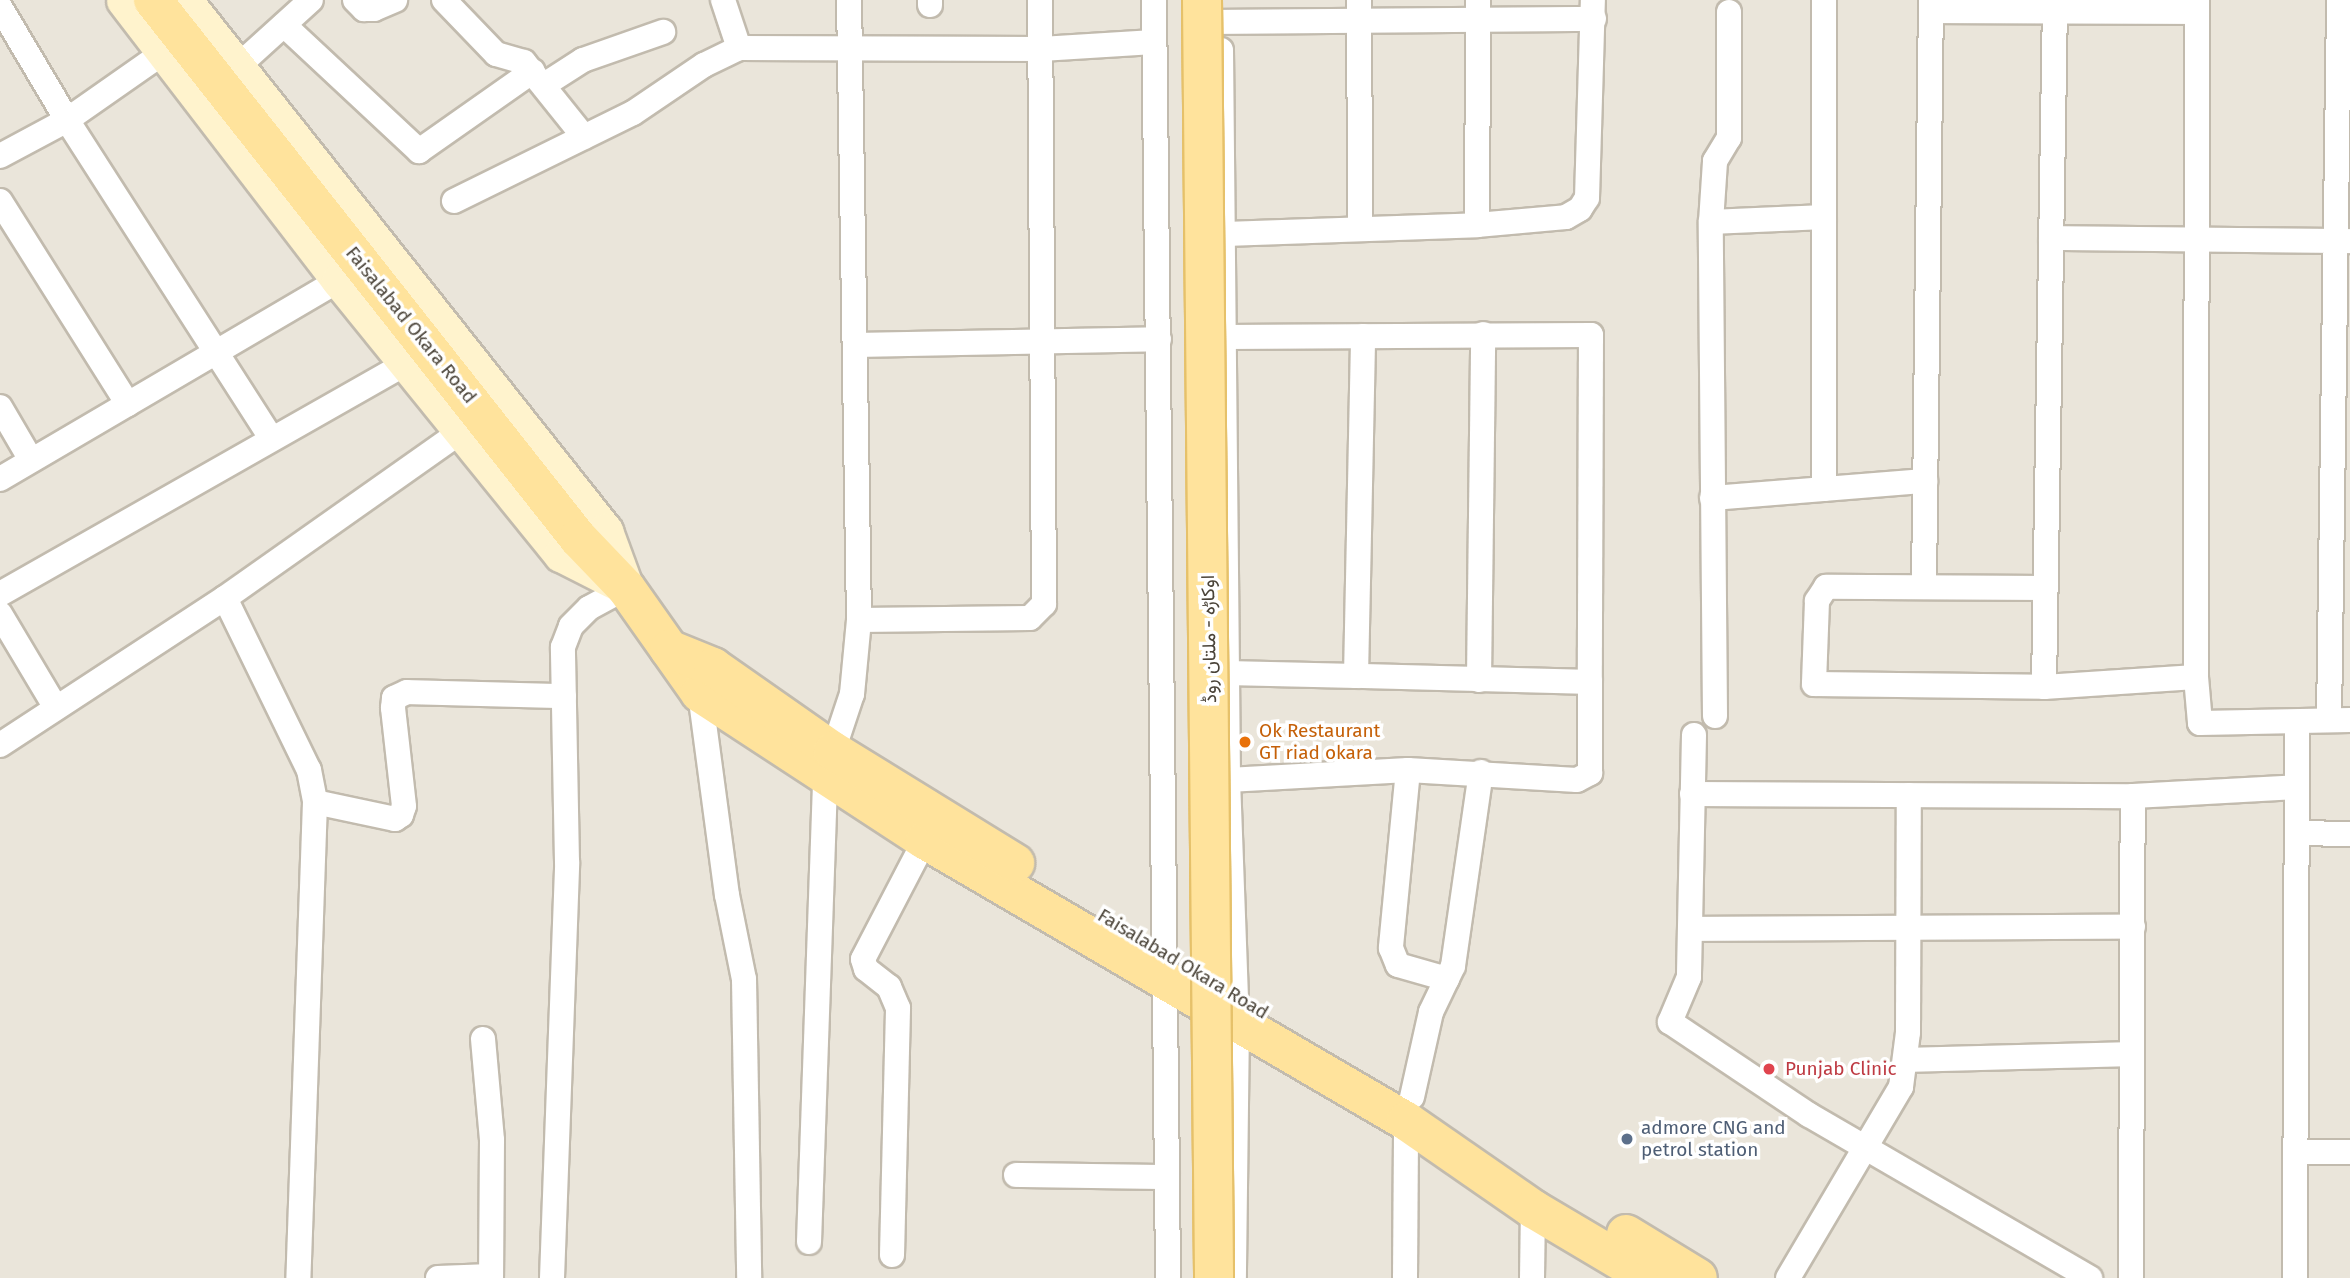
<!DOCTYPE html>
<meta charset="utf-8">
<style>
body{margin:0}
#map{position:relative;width:2350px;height:1278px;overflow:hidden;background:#f6f3ec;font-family:"Fira Sans",Vazirmatn,sans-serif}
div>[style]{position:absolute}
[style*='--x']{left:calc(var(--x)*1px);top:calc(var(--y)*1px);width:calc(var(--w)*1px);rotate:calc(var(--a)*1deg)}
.residential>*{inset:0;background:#eae5da;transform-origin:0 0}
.roads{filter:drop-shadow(2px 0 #c2bbae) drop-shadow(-2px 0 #c2bbae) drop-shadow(0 2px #c2bbae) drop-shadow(0 -2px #c2bbae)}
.street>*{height:24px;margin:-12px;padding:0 12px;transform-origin:12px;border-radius:12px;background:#fff}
.secondary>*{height:35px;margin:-17.5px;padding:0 17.5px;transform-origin:17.5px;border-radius:17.5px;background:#fff3cd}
.primary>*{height:38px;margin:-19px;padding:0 19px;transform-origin:19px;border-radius:19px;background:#ffe39c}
.bridges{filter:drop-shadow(2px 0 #e6c16a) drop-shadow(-2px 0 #e6c16a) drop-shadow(0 2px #e6c16a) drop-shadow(0 -2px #e6c16a)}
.primary-bridge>*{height:38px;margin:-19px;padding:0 19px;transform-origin:19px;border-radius:19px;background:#ffe39c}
.dots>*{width:19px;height:19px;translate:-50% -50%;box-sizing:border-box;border:4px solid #fff;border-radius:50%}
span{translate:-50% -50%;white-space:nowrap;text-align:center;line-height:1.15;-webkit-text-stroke:7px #fff;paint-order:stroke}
.street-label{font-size:19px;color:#4b4439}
.food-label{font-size:19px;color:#c56008}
.left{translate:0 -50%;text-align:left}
.health-label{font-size:19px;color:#be3a42}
.service-label{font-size:19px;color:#4e5e75}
</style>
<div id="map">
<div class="residential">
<i style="left:0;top:0;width:2350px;height:1278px"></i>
</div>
<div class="roads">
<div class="street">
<i style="--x:355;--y:0;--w:13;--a:45"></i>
<i style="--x:364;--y:9;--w:10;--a:0"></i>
<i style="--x:374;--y:9;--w:23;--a:-23"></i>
<i style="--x:444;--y:0;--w:75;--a:46.1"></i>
<i style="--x:496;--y:54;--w:29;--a:16"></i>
<i style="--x:524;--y:62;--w:96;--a:51.3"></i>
<i style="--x:723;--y:0;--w:51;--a:71.6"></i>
<i style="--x:1154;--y:0;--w:1278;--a:89.37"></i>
<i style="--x:1359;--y:0;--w:227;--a:89.7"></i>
<i style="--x:930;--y:5;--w:5;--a:-90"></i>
<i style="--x:0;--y:7;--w:131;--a:59.3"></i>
<i style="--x:67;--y:120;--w:379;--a:57.3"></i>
<i style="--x:1931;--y:11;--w:266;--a:0.2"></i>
<i style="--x:1221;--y:22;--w:373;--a:-0.5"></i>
<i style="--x:284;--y:25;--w:185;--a:43"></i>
<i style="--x:419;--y:151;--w:139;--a:-35.1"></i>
<i style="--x:1221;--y:50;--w:730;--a:89.45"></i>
<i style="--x:1228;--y:780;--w:243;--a:87.9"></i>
<i style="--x:1237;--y:1023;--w:255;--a:90.7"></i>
<i style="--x:236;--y:68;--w:101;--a:-42.2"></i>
<i style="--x:544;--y:85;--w:46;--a:-32.7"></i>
<i style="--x:583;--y:60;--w:85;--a:-19.3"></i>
<i style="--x:0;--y:156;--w:76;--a:-28.2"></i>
<i style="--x:67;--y:120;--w:118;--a:-35"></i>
<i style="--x:0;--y:201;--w:240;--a:57.8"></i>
<i style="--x:454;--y:201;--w:199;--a:-26.2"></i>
<i style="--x:633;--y:113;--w:86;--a:-34.1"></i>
<i style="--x:704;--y:65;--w:39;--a:-26"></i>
<i style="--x:739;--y:48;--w:302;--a:0.2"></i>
<i style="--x:1041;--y:49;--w:113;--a:-3.5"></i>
<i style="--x:1711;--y:222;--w:113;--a:-2.5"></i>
<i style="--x:1477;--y:225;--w:225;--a:-89.7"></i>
<i style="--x:1225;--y:234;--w:252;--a:-2"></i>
<i style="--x:1477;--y:225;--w:89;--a:-5.1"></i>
<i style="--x:1566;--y:217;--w:16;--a:-30"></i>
<i style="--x:1580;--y:209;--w:13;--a:-58"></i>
<i style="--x:1587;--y:198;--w:198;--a:-88.3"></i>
<i style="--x:2051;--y:238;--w:299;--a:0.6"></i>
<i style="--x:1225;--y:337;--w:366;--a:-0.3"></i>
<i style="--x:1591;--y:335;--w:347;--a:90.2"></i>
<i style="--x:855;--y:345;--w:304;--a:-1.1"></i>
<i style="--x:0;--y:407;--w:61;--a:59.7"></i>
<i style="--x:0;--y:479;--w:393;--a:-30.4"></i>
<i style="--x:1824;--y:489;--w:489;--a:-90"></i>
<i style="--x:1712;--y:498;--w:214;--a:-4.6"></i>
<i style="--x:1924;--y:587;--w:587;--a:-89.32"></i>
<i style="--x:2046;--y:588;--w:220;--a:-179.7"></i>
<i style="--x:1826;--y:587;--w:17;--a:123"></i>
<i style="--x:1817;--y:601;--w:83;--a:92.1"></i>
<i style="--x:1814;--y:684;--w:230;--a:0.7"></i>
<i style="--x:2044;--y:687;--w:152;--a:-3.8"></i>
<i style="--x:2196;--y:677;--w:46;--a:85"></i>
<i style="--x:2200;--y:723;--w:150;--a:-1.1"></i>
<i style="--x:0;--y:594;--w:467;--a:-29.6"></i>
<i style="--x:225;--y:598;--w:191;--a:64"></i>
<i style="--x:309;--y:770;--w:33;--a:79"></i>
<i style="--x:315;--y:802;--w:476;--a:92"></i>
<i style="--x:0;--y:614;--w:109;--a:59.2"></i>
<i style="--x:859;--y:620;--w:171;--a:-0.7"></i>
<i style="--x:1030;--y:618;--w:20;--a:-45"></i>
<i style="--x:1044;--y:604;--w:604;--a:-90.38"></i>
<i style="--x:1228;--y:673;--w:128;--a:1.3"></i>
<i style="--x:1356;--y:676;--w:340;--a:-88.8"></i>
<i style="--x:2196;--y:677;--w:677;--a:-89.92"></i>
<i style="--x:1479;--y:680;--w:346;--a:-89.3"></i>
<i style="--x:2044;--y:687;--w:687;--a:-89.08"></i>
<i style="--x:700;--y:693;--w:204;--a:82.4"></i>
<i style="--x:727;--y:895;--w:86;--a:78.6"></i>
<i style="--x:744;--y:979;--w:299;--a:89"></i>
<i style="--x:1715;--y:716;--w:494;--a:-90.5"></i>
<i style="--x:1711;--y:222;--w:61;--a:-86.2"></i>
<i style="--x:1715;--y:161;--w:27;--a:-59"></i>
<i style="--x:1729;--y:138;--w:126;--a:-90"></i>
<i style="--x:2329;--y:720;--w:720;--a:-89.2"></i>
<i style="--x:1694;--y:735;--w:242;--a:91.2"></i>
<i style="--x:1689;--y:977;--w:49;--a:112.9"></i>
<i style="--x:1670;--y:1022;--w:167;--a:33.8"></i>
<i style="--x:1809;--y:1115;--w:325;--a:30.1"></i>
<i style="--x:0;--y:745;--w:269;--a:-33.2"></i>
<i style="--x:225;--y:598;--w:290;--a:-35.2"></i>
<i style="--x:833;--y:751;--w:60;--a:-71.6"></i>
<i style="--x:852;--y:694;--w:74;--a:-84.6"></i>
<i style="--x:859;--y:620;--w:620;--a:-90.92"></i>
<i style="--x:1408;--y:770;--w:179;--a:95.5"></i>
<i style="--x:1391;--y:948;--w:18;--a:68"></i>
<i style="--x:1398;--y:965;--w:51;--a:15.9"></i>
<i style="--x:1228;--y:780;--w:180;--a:-3.2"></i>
<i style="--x:1408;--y:770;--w:169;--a:3.4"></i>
<i style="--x:1577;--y:780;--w:15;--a:-28"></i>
<i style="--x:1590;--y:773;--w:91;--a:-90"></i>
<i style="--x:1590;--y:682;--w:234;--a:-178.5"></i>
<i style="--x:1692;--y:794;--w:441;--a:0.3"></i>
<i style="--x:2133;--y:796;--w:164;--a:-3.1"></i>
<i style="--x:315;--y:802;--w:82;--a:12"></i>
<i style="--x:395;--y:819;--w:7;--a:-34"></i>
<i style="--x:401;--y:815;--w:9;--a:-72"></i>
<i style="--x:404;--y:806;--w:99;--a:-96.4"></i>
<i style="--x:393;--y:708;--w:10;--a:-84"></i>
<i style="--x:394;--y:698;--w:14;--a:-25"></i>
<i style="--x:407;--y:692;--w:157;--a:1.5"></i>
<i style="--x:2297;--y:833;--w:53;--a:1.1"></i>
<i style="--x:1690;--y:929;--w:443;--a:-0.3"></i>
<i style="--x:483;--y:1039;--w:101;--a:84.9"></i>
<i style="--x:492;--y:1140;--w:138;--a:90.4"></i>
<i style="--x:1906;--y:1060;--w:226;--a:-1.5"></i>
<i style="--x:1412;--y:1097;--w:87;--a:-77.4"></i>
<i style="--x:1431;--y:1012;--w:51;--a:-64.4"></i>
<i style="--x:1453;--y:966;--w:196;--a:-81.8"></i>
<i style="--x:2296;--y:1152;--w:54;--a:0"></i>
<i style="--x:1016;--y:1175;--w:151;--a:0.8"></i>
<i style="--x:809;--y:1242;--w:466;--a:-88"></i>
<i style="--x:892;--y:1255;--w:247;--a:-88.6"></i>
<i style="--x:898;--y:1008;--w:23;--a:-113"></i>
<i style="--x:889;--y:987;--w:29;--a:-142"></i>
<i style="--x:866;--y:969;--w:10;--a:-107"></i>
<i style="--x:863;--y:959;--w:134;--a:-62.5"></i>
<i style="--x:438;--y:1278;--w:53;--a:-2.2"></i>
<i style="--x:552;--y:1278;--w:416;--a:-87.9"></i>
<i style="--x:567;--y:862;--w:215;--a:-91.1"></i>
<i style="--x:563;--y:647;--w:22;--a:-69"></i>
<i style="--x:571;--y:626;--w:25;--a:-45"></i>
<i style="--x:589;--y:608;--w:42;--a:-28.4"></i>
<i style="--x:1405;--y:1278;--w:157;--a:-89.6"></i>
<i style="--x:1532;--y:1278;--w:69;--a:-89.2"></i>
<i style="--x:1788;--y:1278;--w:222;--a:-59.4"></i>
<i style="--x:1901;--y:1087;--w:55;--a:-82.7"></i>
<i style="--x:1908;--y:1032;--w:237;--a:-89.8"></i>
<i style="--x:2131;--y:1278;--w:482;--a:-89.8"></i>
<i style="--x:2295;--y:1278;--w:555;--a:-89.79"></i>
</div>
<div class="secondary">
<i style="--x:124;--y:0;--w:353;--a:52.5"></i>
<i style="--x:339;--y:280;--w:353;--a:51"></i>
<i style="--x:561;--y:554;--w:59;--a:27"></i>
<i style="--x:184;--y:0;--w:678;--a:51.59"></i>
<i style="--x:605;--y:531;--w:61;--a:69.8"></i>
</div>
<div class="primary">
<i style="--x:153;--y:0;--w:686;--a:51.69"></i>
<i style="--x:578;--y:538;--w:69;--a:46.2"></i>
<i style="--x:626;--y:588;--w:128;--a:54.8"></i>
<i style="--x:700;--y:693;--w:269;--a:33.2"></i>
<i style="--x:925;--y:840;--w:557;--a:30.29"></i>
<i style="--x:1406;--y:1121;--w:155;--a:34.7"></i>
<i style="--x:1533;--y:1209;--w:135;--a:30.7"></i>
<i style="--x:669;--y:649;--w:48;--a:22.2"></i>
<i style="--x:713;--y:667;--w:146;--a:35"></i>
<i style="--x:833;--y:751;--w:214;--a:31.6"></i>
<i style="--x:1626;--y:1234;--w:84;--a:31.4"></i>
</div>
</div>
<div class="bridges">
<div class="primary-bridge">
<i style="--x:1202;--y:0;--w:1278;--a:89.46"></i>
</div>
</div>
<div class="dots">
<i style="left:1245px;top:742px;background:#e8710a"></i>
<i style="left:1769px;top:1069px;background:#e0444e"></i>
<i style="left:1627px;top:1139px;background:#5c6f8a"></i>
</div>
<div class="street-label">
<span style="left:411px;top:325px;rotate:51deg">Faisalabad Okara Road</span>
<span style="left:1209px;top:639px;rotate:-91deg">اوکاڑہ - ملتان روڈ</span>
<span style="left:1183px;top:964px;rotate:31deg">Faisalabad Okara Road</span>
</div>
<div class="food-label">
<span class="left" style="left:1259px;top:742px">Ok Restaurant<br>GT riad okara</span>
</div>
<div class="health-label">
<span class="left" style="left:1785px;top:1069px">Punjab Clinic</span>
</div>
<div class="service-label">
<span class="left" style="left:1641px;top:1139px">admore CNG and<br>petrol station</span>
</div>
</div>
